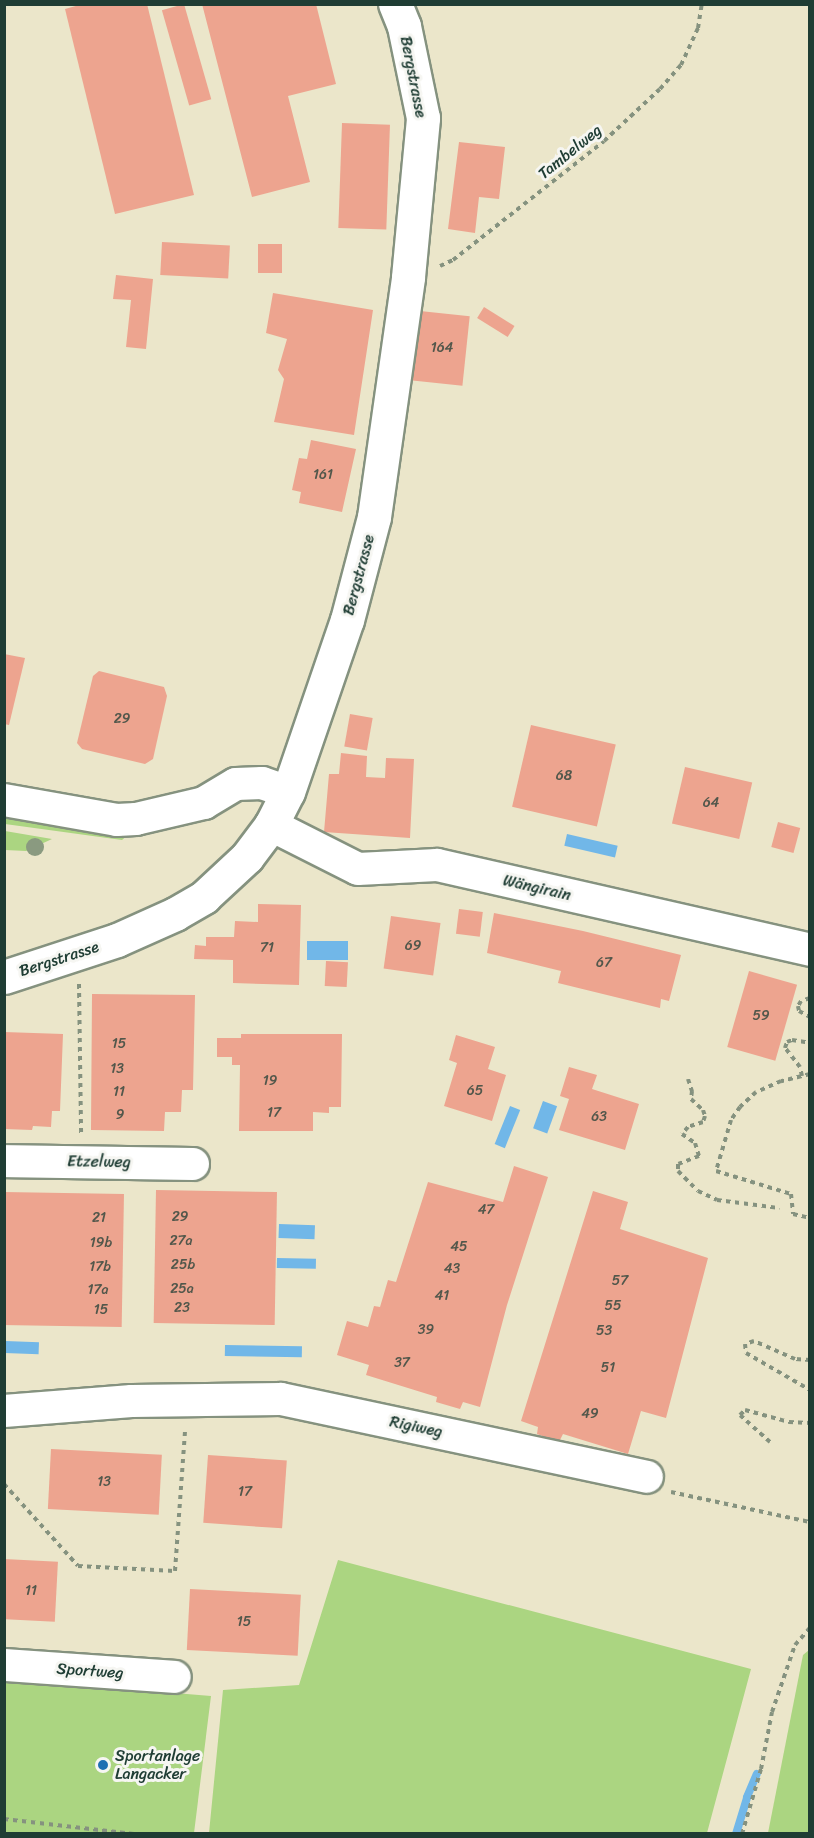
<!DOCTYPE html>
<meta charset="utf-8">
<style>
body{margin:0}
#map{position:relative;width:814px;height:1838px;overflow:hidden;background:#ebe6ca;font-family:Sriracha,sans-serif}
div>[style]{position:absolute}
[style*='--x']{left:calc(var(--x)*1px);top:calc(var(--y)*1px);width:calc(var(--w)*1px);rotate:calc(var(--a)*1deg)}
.green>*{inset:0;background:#abd581}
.water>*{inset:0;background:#71b7e8;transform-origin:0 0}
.stream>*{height:8px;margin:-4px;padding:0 4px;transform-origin:4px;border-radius:4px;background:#71b7e8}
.building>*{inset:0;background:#eda48f;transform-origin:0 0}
.path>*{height:4px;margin-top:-2px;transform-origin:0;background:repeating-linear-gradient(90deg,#85927f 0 4.5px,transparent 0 9px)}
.roads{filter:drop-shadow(2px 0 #85927f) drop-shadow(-2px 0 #85927f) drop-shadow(0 2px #85927f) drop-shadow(0 -2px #85927f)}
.minor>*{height:32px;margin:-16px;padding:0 16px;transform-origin:16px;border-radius:16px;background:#fff}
.tertiary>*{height:33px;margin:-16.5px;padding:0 16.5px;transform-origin:16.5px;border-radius:16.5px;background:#fff}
.trees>*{width:18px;height:18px;margin:-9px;border-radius:50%;background:#8a9a80}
.dots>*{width:16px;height:16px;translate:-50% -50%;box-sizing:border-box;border:3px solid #f6f6f2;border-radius:50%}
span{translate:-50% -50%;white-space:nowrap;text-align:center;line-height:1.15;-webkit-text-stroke:6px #f6f6f2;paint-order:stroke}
.number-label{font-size:14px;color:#52574b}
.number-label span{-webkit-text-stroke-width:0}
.street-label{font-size:16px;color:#1f3d34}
.poi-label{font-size:16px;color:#1f3d34}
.left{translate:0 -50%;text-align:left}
.frame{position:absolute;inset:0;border:6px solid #1f3d34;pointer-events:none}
</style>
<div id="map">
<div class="green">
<i style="clip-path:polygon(4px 811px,129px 834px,122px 840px,5px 824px)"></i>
<i style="clip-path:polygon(4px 832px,5px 831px,52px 839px,26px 851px,5px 850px)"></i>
<i style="clip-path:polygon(338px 1560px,751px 1669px,707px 1833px,209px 1833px,223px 1690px,299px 1685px)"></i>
<i style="clip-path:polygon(809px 1650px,809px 1833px,768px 1833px,803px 1655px)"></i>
<i style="clip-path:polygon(5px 1679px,211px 1696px,194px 1833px,5px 1833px)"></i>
</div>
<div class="water">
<i style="left:567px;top:834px;width:52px;height:12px;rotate:13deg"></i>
<i style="left:307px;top:941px;width:41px;height:19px"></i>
<i style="left:543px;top:1101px;width:15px;height:29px;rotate:20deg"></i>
<i style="left:510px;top:1106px;width:11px;height:41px;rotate:22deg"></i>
<i style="left:279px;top:1224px;width:36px;height:14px;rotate:2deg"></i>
<i style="left:277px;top:1258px;width:39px;height:10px;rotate:1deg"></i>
<i style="left:5px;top:1341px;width:34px;height:12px;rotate:2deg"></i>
<i style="left:225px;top:1345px;width:77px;height:11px;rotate:1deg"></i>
</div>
<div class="stream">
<i style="--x:736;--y:1834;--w:39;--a:-73"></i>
<i style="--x:747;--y:1797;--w:25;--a:-67"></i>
</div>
<div class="building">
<i style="clip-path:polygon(83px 4px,147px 4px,194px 195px,115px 214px,65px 9px)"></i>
<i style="left:184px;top:4px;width:99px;height:23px;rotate:74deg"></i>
<i style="clip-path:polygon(202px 4px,316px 4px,336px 84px,288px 96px,310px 182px,252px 197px)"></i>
<i style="left:342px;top:123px;width:48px;height:105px;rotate:2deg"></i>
<i style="clip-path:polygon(459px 142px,505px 147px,499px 199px,479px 197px,475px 233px,448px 229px)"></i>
<i style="left:162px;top:242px;width:68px;height:33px;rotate:3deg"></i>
<i style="left:258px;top:244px;width:24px;height:29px"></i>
<i style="clip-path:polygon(116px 275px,153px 279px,146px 349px,126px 347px,131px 300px,113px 299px)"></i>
<i style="clip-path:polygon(273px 293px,373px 310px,354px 435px,274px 422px,284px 379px,278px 370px,287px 339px,266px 333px)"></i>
<i style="left:484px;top:307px;width:36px;height:13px;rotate:32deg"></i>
<i style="left:420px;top:311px;width:50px;height:70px;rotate:6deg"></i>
<i style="clip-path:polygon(311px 440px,356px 449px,342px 512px,299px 503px,301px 492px,292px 490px,299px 458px,307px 459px)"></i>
<i style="clip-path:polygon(4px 654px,25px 658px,9px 725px,4px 724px)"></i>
<i style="clip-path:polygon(99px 671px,164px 687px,167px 696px,153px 759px,145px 764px,82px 749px,77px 743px,93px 676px)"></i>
<i style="left:350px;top:714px;width:23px;height:33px;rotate:10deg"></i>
<i style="left:531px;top:725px;width:87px;height:84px;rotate:13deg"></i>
<i style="clip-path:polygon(341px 753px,367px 756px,366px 777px,385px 778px,386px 758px,414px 759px,410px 838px,324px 832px,329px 774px,339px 774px)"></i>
<i style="left:685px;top:767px;width:69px;height:58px;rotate:13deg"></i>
<i style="left:778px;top:822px;width:23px;height:26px;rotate:15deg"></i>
<i style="clip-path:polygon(258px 904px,301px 905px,299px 985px,233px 983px,233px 960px,194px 959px,195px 945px,206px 946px,206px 937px,234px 937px,235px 921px,258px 922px)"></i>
<i style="left:459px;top:909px;width:24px;height:25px;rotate:7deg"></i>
<i style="clip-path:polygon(494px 913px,583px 931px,681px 955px,669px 1001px,661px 999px,660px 1008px,558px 983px,561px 971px,487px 953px)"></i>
<i style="left:391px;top:916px;width:50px;height:53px;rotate:8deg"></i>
<i style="left:326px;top:961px;width:22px;height:25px;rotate:3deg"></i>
<i style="left:749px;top:971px;width:50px;height:79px;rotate:16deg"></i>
<i style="clip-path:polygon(92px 994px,195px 995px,193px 1090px,182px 1090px,181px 1112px,165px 1112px,164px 1131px,91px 1130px)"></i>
<i style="clip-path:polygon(4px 1032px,63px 1034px,60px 1111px,52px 1111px,51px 1127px,33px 1126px,32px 1130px,4px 1129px)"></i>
<i style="clip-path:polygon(241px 1034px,342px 1034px,341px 1107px,329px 1107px,329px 1113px,313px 1112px,313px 1131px,239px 1131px,240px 1065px,232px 1065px,232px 1057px,217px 1057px,217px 1038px,241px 1038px)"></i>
<i style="clip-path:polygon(456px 1035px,495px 1047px,488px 1069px,506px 1075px,492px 1121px,444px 1106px,457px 1063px,449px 1060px)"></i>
<i style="clip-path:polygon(569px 1067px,597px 1075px,592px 1089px,639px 1104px,625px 1150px,559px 1130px,569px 1099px,560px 1096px)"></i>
<i style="clip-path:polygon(514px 1166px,548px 1177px,507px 1305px,480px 1407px,463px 1402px,460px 1409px,436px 1402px,437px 1397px,366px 1375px,369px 1365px,337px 1355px,347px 1321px,368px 1327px,374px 1306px,380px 1307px,388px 1280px,396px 1282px,428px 1182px,503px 1202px)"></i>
<i style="left:156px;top:1190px;width:121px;height:133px;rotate:1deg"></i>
<i style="clip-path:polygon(593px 1191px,628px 1202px,620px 1229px,708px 1258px,666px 1418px,641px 1411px,628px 1454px,563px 1434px,559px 1442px,537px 1434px,538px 1427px,521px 1421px)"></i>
<i style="left:4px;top:1192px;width:120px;height:133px;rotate:1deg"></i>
<i style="left:51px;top:1449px;width:111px;height:60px;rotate:3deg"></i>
<i style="left:208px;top:1455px;width:79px;height:68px;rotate:4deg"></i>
<i style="left:4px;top:1559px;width:54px;height:60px;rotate:3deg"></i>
<i style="left:190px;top:1589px;width:111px;height:61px;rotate:3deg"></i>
</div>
<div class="path">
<i style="--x:440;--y:266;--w:14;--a:-25"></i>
<i style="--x:453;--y:260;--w:192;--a:-38.2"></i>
<i style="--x:604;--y:141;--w:76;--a:-42.9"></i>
<i style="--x:660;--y:89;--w:32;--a:-49"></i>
<i style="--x:681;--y:65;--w:41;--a:-65.3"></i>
<i style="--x:698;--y:28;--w:24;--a:-81"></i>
<i style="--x:79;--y:984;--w:151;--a:89.2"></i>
<i style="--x:810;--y:998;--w:9;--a:162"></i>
<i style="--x:801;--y:1001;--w:6;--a:121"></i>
<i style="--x:798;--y:1006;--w:5;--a:79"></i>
<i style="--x:799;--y:1011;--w:13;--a:29"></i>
<i style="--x:810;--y:1074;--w:30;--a:166"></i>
<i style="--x:781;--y:1081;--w:27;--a:156"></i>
<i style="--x:756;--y:1092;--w:22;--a:137"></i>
<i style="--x:740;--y:1107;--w:16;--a:125"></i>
<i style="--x:731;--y:1120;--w:53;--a:106.4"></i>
<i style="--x:716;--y:1171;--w:78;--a:17"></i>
<i style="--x:791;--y:1194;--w:20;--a:84"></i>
<i style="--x:793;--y:1214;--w:17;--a:13"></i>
<i style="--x:802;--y:1076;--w:9;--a:-103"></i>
<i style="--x:800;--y:1067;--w:24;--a:-128"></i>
<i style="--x:785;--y:1048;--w:6;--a:-72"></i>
<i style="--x:787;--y:1042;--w:5;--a:-22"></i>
<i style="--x:792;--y:1040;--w:18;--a:9"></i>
<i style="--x:688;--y:1079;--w:13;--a:72"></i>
<i style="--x:692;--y:1091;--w:8;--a:97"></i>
<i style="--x:691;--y:1099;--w:16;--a:43"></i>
<i style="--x:703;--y:1110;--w:6;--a:72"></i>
<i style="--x:705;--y:1116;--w:6;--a:108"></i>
<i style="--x:703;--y:1122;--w:16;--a:162"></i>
<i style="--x:688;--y:1127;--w:9;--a:131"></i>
<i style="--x:682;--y:1134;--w:16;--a:35"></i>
<i style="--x:695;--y:1143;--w:14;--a:73"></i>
<i style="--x:699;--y:1156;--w:22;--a:159"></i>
<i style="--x:678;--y:1164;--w:7;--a:90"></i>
<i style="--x:678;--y:1171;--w:28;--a:45"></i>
<i style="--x:698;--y:1191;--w:21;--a:25"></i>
<i style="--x:717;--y:1200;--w:63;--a:7.4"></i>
<i style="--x:810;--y:1360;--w:15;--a:-176"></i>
<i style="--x:795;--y:1359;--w:45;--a:-156.3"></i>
<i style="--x:754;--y:1341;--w:9;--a:162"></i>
<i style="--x:745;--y:1344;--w:9;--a:84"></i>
<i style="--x:746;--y:1353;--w:74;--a:30"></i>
<i style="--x:770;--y:1442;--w:40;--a:-138"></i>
<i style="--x:740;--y:1415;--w:7;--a:-45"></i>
<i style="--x:745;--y:1410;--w:46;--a:15.3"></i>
<i style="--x:789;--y:1422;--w:21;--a:3"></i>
<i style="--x:4;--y:1484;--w:110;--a:47.9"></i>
<i style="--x:78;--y:1566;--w:97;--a:3"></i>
<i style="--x:175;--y:1571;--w:141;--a:-85.9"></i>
<i style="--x:671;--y:1492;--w:142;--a:12.2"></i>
<i style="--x:4;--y:1819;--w:131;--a:6.6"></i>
<i style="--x:742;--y:1834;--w:68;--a:-73.7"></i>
<i style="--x:761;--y:1769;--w:58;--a:-79.1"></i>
<i style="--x:772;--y:1712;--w:71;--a:-71.1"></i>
<i style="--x:795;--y:1645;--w:23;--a:-49"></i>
</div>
<div class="roads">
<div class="minor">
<i style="--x:4;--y:800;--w:115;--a:10"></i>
<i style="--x:117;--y:820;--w:19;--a:-3"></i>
<i style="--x:136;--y:819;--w:70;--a:-13.2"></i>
<i style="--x:204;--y:803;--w:37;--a:-31"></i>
<i style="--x:236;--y:784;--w:26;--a:-2"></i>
<i style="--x:262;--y:783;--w:28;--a:19"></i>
<i style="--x:271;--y:825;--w:97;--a:26.8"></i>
<i style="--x:358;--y:869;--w:79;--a:-2.9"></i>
<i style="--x:437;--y:865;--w:383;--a:12.8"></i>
<i style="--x:4;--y:1161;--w:189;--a:0.9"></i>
<i style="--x:4;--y:1411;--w:128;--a:-4.5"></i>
<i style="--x:132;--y:1401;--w:149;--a:-0.8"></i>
<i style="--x:281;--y:1399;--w:374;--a:12"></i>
<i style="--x:4;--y:1665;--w:171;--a:4"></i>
</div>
<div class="tertiary">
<i style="--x:4;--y:977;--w:119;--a:-18.1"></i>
<i style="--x:117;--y:940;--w:64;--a:-24.1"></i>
<i style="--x:175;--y:914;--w:34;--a:-30"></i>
<i style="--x:204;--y:897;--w:59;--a:-42.9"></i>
<i style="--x:247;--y:857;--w:40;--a:-53"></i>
<i style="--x:271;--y:825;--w:37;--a:-63"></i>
<i style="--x:288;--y:792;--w:182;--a:-71.1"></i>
<i style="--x:347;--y:620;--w:106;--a:-75.3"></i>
<i style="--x:374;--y:517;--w:242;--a:-81.9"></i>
<i style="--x:408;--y:277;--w:160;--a:-84.6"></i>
<i style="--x:423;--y:118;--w:94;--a:-101.7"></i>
<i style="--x:404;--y:26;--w:24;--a:-112"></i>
</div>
</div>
<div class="trees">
<i style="left:35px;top:847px"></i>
</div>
<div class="dots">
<i style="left:103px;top:1765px;background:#1f6fb2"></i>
</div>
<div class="number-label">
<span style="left:442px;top:348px">164</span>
<span style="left:323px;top:475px">161</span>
<span style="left:122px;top:719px">29</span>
<span style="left:564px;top:776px">68</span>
<span style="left:711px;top:803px">64</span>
<span style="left:413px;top:946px">69</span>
<span style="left:267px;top:948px">71</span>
<span style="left:604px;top:963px">67</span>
<span style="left:761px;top:1016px">59</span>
<span style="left:119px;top:1044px">15</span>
<span style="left:117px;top:1069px">13</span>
<span style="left:270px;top:1081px">19</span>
<span style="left:475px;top:1091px">65</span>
<span style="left:119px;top:1092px">11</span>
<span style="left:274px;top:1113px">17</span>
<span style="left:120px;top:1115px">9</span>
<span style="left:599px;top:1117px">63</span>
<span style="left:486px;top:1210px">47</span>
<span style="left:180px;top:1217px">29</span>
<span style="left:99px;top:1218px">21</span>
<span style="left:181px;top:1241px">27a</span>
<span style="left:101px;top:1243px">19b</span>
<span style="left:459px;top:1247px">45</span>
<span style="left:183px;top:1265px">25b</span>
<span style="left:100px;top:1267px">17b</span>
<span style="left:452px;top:1269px">43</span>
<span style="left:620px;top:1281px">57</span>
<span style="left:182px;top:1289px">25a</span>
<span style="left:98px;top:1290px">17a</span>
<span style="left:442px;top:1296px">41</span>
<span style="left:613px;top:1306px">55</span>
<span style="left:182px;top:1308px">23</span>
<span style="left:101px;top:1310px">15</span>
<span style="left:426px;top:1330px">39</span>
<span style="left:604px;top:1331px">53</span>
<span style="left:402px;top:1363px">37</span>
<span style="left:608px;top:1368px">51</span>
<span style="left:590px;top:1414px">49</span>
<span style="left:104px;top:1482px">13</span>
<span style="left:245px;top:1492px">17</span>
<span style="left:31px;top:1591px">11</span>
<span style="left:244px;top:1622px">15</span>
</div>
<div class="street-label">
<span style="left:413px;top:77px;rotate:79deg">Bergstrasse</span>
<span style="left:570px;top:152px;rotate:-39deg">Tambelweg</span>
<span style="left:359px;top:575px;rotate:-75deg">Bergstrasse</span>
<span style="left:537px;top:888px;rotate:13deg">Wängirain</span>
<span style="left:59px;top:959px;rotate:-18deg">Bergstrasse</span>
<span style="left:99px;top:1162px;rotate:1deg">Etzelweg</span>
<span style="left:416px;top:1427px;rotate:12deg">Rigiweg</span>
<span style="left:90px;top:1671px;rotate:4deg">Sportweg</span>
</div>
<div class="poi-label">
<span class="left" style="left:115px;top:1765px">Sportanlage<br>Langacker</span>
</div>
<div class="frame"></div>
</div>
